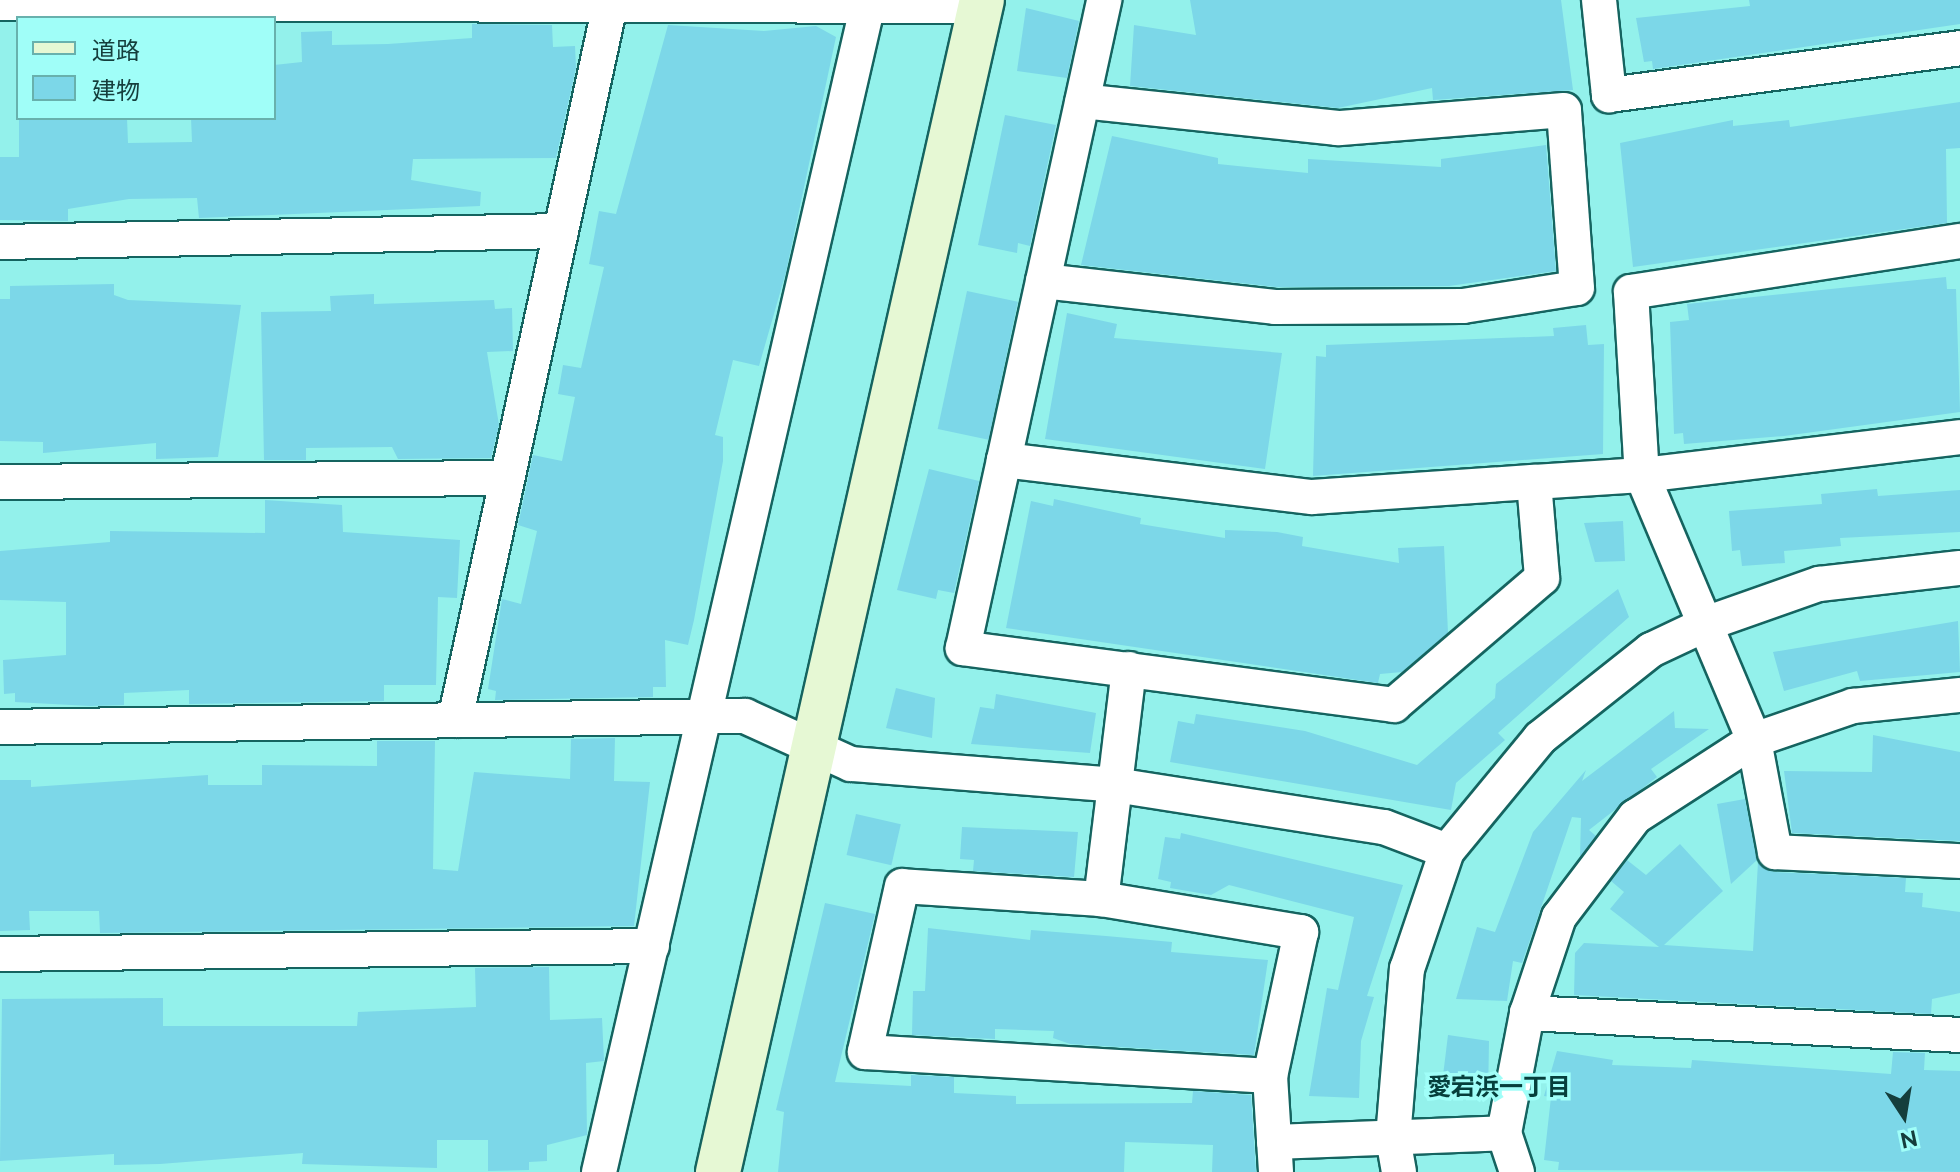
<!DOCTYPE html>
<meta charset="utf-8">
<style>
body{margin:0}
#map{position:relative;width:1960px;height:1172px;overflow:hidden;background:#93f1eb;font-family:Raleway,"Noto Sans JP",sans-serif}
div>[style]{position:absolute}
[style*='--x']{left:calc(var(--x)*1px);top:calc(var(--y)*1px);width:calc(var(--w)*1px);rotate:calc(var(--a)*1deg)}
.building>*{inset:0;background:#7cd7e8;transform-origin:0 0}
.roads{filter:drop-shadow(2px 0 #156460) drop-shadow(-2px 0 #156460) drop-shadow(0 2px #156460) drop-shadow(0 -2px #156460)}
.street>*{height:34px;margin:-17px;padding:0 17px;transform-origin:17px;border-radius:17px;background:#fff}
.secondary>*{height:44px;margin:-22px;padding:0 22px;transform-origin:22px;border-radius:22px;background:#e6f8d4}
span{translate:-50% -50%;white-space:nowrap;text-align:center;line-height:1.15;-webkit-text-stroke:7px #a0fef8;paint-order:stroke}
.neighbourhood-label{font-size:24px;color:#063f3c;font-weight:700}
.legend{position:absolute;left:16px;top:16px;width:260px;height:104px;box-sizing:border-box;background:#a0fef8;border:2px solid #68b1ad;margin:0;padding:10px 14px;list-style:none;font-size:24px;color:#153e3c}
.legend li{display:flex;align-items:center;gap:16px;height:40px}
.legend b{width:40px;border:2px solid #68b1ad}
.north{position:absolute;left:1864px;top:1076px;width:80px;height:80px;-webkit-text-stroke:6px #a0fef8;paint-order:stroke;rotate:168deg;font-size:22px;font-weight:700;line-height:32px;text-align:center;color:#153e3c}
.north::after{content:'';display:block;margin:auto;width:28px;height:36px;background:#153e3c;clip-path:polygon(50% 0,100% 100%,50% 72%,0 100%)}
</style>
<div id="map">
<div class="building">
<i style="clip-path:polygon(1190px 0,1561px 0,1573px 90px,1433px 100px,1432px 88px,1338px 108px,1130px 86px,1134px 25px,1196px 35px)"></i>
<i style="clip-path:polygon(1749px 0,1960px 0,1960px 24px,1653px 69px,1652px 61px,1644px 62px,1636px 18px,1750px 6px)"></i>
<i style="clip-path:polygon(1026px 8px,1079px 21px,1067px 78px,1017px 71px)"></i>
<i style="clip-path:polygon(472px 24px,552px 25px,553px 47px,575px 46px,576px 68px,556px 158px,413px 159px,411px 180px,481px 192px,480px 206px,199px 218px,197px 198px,129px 199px,68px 209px,68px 221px,0 220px,0 157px,19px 157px,19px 118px,127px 118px,128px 143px,192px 142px,191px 118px,274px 118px,274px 65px,302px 62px,301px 32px,332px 31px,332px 45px,388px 44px,472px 38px)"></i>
<i style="clip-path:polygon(668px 25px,764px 31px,816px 26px,836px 37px,786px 272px,759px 366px,733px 360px,715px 435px,723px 437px,723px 461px,694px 620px,688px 645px,665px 640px,666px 687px,653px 687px,653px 697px,495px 700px,496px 691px,488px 689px,502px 599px,521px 604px,537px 531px,518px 525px,533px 455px,562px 461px,575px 397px,558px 394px,563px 365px,581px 368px,604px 267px,589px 264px,599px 211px,616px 214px)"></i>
<i style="clip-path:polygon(1960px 102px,1960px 148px,1946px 149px,1947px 223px,1633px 267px,1620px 143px,1733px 120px,1733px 126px,1789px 120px,1790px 127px)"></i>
<i style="clip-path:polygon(1005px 115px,1056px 125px,1030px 246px,1018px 243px,1017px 253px,978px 245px)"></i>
<i style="clip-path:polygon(1112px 136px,1218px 158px,1218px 164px,1308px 173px,1308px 159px,1441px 167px,1441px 159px,1546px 145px,1556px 271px,1449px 286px,1276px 287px,1081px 265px)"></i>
<i style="clip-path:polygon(1946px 277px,1947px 289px,1956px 289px,1960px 412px,1784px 436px,1684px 444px,1683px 433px,1674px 434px,1670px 322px,1689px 320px,1687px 304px)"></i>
<i style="clip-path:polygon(114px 284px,114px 295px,128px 300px,241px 305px,218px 457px,156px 459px,156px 443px,43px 453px,43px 442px,0 441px,0 299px,10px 299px,10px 286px)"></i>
<i style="left:967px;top:291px;width:52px;height:141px;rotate:12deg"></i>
<i style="clip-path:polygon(374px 294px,374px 304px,494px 300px,495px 309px,512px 308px,513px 351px,487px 352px,499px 425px,491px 458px,398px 459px,392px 447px,306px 448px,306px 460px,264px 460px,261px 312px,331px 311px,330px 296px)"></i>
<i style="clip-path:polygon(1067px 313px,1117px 324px,1114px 338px,1282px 353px,1265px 469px,1045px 439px)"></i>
<i style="clip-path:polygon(1586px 325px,1588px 345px,1604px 344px,1603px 454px,1313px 476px,1316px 356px,1326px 357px,1326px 345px,1554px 336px,1553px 328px)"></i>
<i style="clip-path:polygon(929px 469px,979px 481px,954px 593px,938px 590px,936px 599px,897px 590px)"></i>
<i style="clip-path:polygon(1877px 489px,1878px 496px,1960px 490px,1960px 532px,1840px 538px,1841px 546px,1784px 551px,1785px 563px,1742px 566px,1740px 550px,1732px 551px,1729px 511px,1822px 504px,1821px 494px)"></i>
<i style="clip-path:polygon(1054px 499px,1141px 518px,1140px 524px,1225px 538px,1225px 530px,1277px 532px,1303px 537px,1302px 546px,1399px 563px,1398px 548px,1444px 546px,1448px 633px,1402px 672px,1380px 674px,1378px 683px,1006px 628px,1031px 501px,1053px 506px)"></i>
<i style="clip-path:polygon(265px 500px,342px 505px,343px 532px,460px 540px,457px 598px,438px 597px,436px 685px,384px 685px,384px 701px,189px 704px,189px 690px,124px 693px,124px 705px,90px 706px,15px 702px,15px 693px,4px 694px,3px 660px,66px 655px,66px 602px,0 600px,0 551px,110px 542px,110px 531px,265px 533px)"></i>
<i style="clip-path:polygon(1623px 521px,1625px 561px,1595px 562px,1584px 523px)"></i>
<i style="clip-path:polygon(1618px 589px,1629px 617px,1498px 733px,1505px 740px,1456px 783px,1451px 810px,1170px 762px,1178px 721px,1194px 724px,1196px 714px,1305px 731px,1417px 765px,1495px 698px,1496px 684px)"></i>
<i style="clip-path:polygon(1958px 621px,1960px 672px,1860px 681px,1857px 671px,1784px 691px,1773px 652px)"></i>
<i style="clip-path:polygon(896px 688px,935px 698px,932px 738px,886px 728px)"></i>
<i style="clip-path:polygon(996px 694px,1096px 713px,1090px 753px,971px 744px,980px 707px,994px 709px)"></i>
<i style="clip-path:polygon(1674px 711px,1675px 728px,1709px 729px,1651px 769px,1657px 777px,1589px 830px,1596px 836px,1580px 857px,1581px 818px,1572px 817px,1522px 963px,1513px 961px,1507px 1001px,1456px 999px,1477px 927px,1495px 932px,1533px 832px,1586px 770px,1582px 781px)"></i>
<i style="clip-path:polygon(1873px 735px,1960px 752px,1960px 841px,1792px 833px,1784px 771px,1872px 772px)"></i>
<i style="clip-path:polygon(615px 738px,614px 781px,650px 782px,634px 926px,100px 933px,99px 911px,29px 911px,30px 930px,0 931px,0 780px,31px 780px,31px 787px,208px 775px,208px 785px,262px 785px,262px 765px,377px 766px,377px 741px,435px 741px,433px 869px,458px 871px,474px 772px,570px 779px,571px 739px)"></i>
<i style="clip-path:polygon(1745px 799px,1757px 860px,1731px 884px,1717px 804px)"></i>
<i style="left:856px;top:814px;width:46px;height:42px;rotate:13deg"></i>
<i style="clip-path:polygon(962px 827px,1078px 832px,1074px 877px,973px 871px,974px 860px,960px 859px)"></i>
<i style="clip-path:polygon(1181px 833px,1403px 885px,1367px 996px,1374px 997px,1361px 1041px,1359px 1098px,1309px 1096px,1327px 988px,1338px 990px,1354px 917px,1229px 885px,1211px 895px,1170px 888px,1171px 882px,1158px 879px,1165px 837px,1180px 839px)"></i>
<i style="clip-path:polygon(1680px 844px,1723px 891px,1664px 945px,1753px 951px,1758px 862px,1774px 872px,1906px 878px,1905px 892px,1923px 893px,1922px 907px,1960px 912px,1960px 993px,1932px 999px,1931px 1014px,1574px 995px,1575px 953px,1584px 943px,1659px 947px,1610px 909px,1624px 892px,1611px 881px,1627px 860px,1646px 875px)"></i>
<i style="clip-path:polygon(825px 903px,875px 914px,835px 1082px,911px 1086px,911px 1075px,954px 1077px,954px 1093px,1016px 1096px,1016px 1104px,1192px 1103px,1193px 1091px,1251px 1095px,1256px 1172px,1212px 1172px,1213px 1145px,1125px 1142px,1124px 1172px,778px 1172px,784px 1112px,776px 1110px)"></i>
<i style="clip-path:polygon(928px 928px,1030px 940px,1031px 930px,1106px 936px,1172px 942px,1171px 952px,1268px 960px,1254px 1055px,1070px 1044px,1053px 1038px,1054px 1031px,995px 1029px,995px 1039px,912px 1035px,913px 991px,925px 991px)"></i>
<i style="clip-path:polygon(549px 967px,550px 1020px,602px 1018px,604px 1061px,586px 1063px,587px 1135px,547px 1145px,547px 1161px,529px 1162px,529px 1170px,488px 1171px,488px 1140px,437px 1140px,437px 1168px,302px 1164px,303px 1153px,160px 1164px,114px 1165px,114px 1154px,0 1161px,2px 999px,163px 998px,163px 1026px,357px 1026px,358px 1012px,476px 1007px,475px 968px)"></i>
<i style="clip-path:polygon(1448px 1035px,1489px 1041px,1488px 1098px,1441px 1092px)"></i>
<i style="clip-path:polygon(1557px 1051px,1613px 1060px,1612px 1065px,1691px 1068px,1692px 1060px,1891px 1074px,1893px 1052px,1925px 1053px,1924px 1070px,1960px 1071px,1960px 1172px,1558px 1170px,1559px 1162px,1544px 1160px,1551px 1097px,1544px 1096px)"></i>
</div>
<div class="roads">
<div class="street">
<i style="--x:1599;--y:0;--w:96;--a:84"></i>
<i style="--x:1609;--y:95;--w:354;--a:-7.6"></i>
<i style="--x:0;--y:3;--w:954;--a:0.18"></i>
<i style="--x:1960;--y:241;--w:333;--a:171.2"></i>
<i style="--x:1631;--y:292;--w:183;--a:86.6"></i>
<i style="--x:1642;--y:475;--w:288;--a:67.1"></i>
<i style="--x:1754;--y:740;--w:114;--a:79.4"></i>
<i style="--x:1775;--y:852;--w:185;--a:2.8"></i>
<i style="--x:0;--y:242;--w:561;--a:-1.12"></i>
<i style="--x:1043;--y:281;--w:233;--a:6.4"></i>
<i style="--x:1275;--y:307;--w:188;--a:-0.3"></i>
<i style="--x:1463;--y:306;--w:115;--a:-9"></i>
<i style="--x:1577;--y:288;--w:178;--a:-94.2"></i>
<i style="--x:1564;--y:110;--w:227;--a:175.4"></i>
<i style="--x:1338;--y:128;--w:257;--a:-174"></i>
<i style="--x:1004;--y:460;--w:471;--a:-77.7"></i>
<i style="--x:0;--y:482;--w:507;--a:-0.45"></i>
<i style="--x:1534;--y:482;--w:96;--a:85.2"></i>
<i style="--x:1542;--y:578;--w:195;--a:139.4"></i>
<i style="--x:1394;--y:705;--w:435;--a:-172.5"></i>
<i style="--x:963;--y:648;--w:192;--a:-77.7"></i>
<i style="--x:1004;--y:460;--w:310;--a:6.9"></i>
<i style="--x:1312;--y:497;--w:223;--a:-3.9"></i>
<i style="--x:1534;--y:482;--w:108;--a:-3.7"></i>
<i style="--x:1642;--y:475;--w:320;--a:-6.8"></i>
<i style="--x:1129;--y:669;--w:232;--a:96.9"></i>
<i style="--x:1101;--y:899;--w:199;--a:-176.3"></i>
<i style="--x:902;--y:886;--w:170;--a:102.6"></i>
<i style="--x:865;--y:1052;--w:406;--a:3.4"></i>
<i style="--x:1270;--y:1076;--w:96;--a:86.4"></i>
<i style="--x:455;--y:720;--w:732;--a:-77.77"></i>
<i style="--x:0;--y:727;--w:745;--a:-0.85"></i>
<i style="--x:745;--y:716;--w:116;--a:24.4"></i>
<i style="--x:851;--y:764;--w:265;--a:4.5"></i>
<i style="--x:1115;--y:785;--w:272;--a:8.9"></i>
<i style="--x:1384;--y:827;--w:67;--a:20.9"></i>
<i style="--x:1101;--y:899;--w:203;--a:9.4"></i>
<i style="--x:1301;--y:932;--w:147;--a:102.1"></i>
<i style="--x:0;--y:954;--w:652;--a:-0.7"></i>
<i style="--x:1527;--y:1013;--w:101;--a:-71.6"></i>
<i style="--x:1559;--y:917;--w:126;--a:-52.8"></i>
<i style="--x:1635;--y:817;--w:142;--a:-32.9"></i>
<i style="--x:1754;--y:740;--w:105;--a:-19"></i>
<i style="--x:1853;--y:706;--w:108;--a:-5.9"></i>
<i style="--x:1274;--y:1142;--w:230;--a:-2.2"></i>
<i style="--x:599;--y:1172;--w:1203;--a:-77.03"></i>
<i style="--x:1399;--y:1172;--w:35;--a:-100"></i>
<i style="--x:1393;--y:1138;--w:170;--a:-85.3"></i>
<i style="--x:1407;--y:969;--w:125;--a:-71.3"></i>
<i style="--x:1447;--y:851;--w:146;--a:-50.5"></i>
<i style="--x:1540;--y:738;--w:142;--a:-38.4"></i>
<i style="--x:1651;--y:650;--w:63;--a:-25.3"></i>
<i style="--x:1708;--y:623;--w:118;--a:-19.4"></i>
<i style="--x:1819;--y:584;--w:142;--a:-6.5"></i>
<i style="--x:1517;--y:1172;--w:41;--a:-108.4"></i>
<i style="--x:1504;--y:1133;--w:122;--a:-79.1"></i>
<i style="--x:1527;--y:1013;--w:434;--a:2.9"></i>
</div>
<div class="secondary">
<i style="--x:718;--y:1172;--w:1201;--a:-77.31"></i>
</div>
</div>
<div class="neighbourhood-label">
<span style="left:1499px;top:1087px">愛宕浜一丁目</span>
</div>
<ul class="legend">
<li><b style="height:10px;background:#e6f8d4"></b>道路</li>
<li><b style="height:22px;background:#7cd7e8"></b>建物</li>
</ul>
<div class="north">N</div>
</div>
